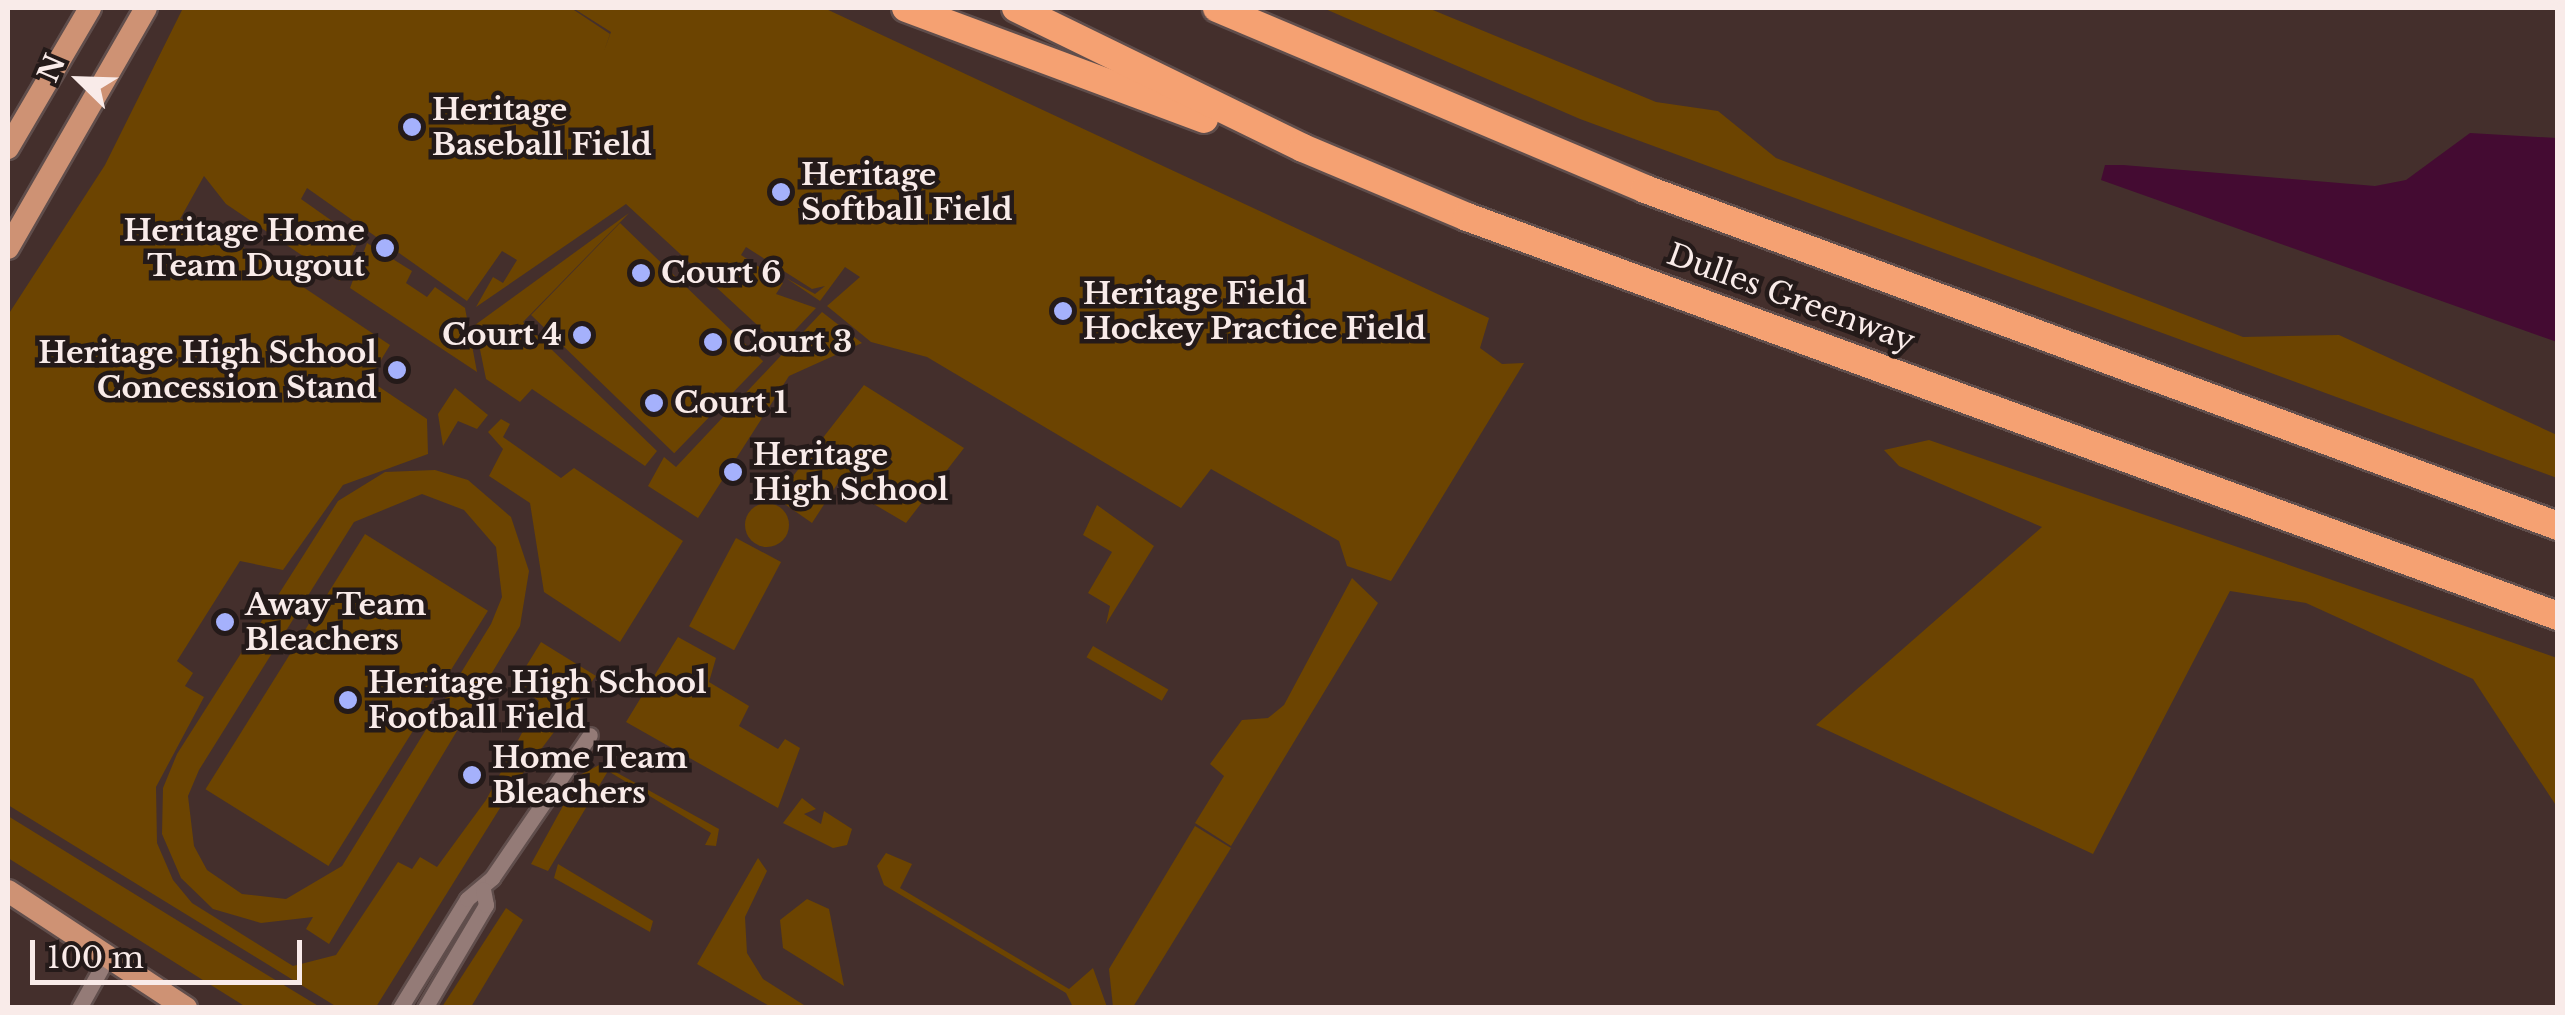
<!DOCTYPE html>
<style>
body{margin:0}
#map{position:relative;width:2565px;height:1015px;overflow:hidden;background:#442f2c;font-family:"Libre Baskerville",serif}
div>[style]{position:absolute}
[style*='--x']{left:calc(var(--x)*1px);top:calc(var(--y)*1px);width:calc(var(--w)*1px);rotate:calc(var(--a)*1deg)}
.green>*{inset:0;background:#6c4401;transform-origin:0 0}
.round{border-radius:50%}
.water>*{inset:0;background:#440b32}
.roads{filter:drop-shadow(2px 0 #604e4c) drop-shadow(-2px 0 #604e4c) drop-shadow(0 2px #604e4c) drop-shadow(0 -2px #604e4c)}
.minor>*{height:15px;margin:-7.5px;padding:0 7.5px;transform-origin:7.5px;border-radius:7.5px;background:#947b77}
.primary>*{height:22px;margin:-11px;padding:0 11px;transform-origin:11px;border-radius:11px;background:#ce9274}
.motorway>*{height:28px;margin:-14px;padding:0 14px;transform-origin:14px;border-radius:14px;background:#f5a172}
.dots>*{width:28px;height:28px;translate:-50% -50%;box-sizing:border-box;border:5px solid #241a19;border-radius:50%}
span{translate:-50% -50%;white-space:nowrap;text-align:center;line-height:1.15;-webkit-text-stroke:9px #241a19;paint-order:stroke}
.poi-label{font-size:30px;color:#f9ebe9;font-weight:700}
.left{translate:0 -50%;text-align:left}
.right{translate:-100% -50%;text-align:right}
.street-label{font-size:30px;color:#f9ebe9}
.frame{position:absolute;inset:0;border:10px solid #f9ebe9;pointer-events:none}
.north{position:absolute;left:30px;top:30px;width:100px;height:100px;-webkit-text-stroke:8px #241a19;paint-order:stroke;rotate:293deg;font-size:28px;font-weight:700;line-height:40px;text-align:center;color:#f9ebe9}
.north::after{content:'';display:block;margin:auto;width:35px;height:45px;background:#f9ebe9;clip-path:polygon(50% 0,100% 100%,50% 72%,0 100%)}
.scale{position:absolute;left:30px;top:940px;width:272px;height:45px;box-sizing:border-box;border:5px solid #f9ebe9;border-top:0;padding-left:12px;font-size:30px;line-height:35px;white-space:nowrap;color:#f9ebe9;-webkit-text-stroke:8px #241a19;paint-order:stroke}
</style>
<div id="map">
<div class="green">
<i style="clip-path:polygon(183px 8px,571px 8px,610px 34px,604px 51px,611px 32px,573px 8px,824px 8px,1489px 318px,1480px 348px,1502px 364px,1524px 363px,1391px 581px,1347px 566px,1339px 541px,1211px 469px,1181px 508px,927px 357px,871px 342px,827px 306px,860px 277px,845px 267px,820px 301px,786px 278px,815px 294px,825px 286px,812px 289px,746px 247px,741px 255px,783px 283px,776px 294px,816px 308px,780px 346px,626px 204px,476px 307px,493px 277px,503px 283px,517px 260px,502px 251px,467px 301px,307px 188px,301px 199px,359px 240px,340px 281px,226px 204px,204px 176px,180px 219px,213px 227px,390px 345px,369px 380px,427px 419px,428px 454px,343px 485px,283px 570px,240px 561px,177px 661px,193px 673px,185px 686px,204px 697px,156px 787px,157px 843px,173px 880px,192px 903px,293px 966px,336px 955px,398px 862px,412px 869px,420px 857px,437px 867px,486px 800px,539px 701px,523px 690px,530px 678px,522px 673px,541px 642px,596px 676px,515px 784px,376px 1007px,337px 1007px,8px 805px,8px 315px,105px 165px)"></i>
<i style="clip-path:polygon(1323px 8px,1428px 8px,1656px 102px,1718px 111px,1776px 158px,2243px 337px,2339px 335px,2557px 435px,2557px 478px,1580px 119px)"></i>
<i style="clip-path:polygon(629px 213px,523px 322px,657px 451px,645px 466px,532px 389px,520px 402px,486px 379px,475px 325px)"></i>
<i style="left:620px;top:223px;width:199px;height:128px;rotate:44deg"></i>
<i style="clip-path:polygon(367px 243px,412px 271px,406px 283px,427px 297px,435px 287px,465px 308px,477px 372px,350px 288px)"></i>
<i style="clip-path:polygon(822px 312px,862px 343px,789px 376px,698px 518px,648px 486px,664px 457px,676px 467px)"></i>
<i style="clip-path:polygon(864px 385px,964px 448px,906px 523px,838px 483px,812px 523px,776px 498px)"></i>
<i style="clip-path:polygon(455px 388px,488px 415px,477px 429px,458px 421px,443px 446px,438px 414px)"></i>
<i style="clip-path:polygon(501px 419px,510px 424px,503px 437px,561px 478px,574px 468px,683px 541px,620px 642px,544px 592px,530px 503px,489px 476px,503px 449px,488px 432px)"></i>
<i style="clip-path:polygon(1929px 440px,2557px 658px,2557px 807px,2473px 679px,2306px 603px,2230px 591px,2093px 854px,1816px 725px,2042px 527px,1899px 466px,1884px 450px)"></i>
<i style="clip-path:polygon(evenodd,435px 470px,468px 480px,511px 517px,529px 571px,520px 626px,329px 944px,306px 929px,313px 917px,261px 923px,213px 909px,181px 878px,162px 834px,163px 788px,177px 754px,338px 501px,385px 472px,435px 470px,422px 494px,464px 510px,496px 547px,502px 597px,491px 624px,342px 866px,286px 899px,242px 894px,207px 870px,194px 846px,188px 796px,199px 770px,354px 522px,422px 494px)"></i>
<i class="round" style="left:745px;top:503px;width:44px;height:44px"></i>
<i style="clip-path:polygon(1097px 505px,1154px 546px,1106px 624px,1110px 606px,1088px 593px,1112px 552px,1083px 535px)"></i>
<i style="left:365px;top:534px;width:145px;height:301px;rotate:32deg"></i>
<i style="left:736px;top:538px;width:51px;height:100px;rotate:28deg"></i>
<i style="clip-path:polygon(1352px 578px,1378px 603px,1231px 846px,1195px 823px,1224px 776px,1210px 764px,1242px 720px,1268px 718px,1284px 705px)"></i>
<i style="clip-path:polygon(678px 637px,716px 658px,709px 682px,749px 706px,739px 726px,778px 749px,785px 739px,800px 748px,778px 808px,626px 722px)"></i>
<i style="left:1093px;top:646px;width:87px;height:13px;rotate:30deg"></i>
<i style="clip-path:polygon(601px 764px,719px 829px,716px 846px,705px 845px,711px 833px,608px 771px,548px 871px,531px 864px,580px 775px)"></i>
<i style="clip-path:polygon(802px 798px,816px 809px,804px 814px,821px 824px,824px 811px,852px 829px,847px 845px,833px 848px,783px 823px)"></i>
<i style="clip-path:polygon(8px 816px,201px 935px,320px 1007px,246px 1007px,8px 858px)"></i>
<i style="clip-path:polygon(1195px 826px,1231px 848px,1133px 1007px,1113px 1007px,1109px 969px)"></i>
<i style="clip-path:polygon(886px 853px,912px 864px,900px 888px,1069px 989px,1093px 968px,1107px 1007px,1073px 1007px,1066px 993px,884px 885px,877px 866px)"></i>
<i style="clip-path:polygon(758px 858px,767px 871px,745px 917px,747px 953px,763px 979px,807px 1007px,771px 1007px,697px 964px)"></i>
<i style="clip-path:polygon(558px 864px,653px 921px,650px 932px,554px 878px)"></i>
<i style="clip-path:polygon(807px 899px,829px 909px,844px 986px,783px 948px,780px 920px)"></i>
<i style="clip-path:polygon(506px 908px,523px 920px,471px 1007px,442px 1007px)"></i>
</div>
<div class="water">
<i style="clip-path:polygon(2470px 133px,2557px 138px,2557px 342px,2101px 180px,2105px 165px,2123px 165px,2375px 186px,2406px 180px)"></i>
</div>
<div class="roads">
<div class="minor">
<i style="--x:79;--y:1008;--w:57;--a:-60.8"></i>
<i style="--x:400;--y:1008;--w:128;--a:-58.4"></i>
<i style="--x:467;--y:899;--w:33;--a:-40"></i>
<i style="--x:492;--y:878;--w:173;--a:-55.6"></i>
<i style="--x:425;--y:1008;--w:120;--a:-59.4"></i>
<i style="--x:486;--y:905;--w:16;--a:-101"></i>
</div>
<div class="primary">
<i style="--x:8;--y:148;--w:162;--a:-59.6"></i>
<i style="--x:8;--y:248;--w:277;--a:-60.1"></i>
<i style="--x:8;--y:891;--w:213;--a:33.3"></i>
</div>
<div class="motorway">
<i style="--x:906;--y:8;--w:318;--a:20.4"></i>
<i style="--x:1016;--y:8;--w:319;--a:26"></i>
<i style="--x:1303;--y:148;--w:178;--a:22.8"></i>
<i style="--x:1467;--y:217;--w:1162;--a:20.09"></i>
<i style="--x:1217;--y:8;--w:465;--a:22.9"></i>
<i style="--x:1645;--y:189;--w:973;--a:20.26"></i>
</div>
</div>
<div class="dots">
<i style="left:412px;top:127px;background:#a5b1fc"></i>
<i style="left:781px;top:192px;background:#a5b1fc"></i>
<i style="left:385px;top:248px;background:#a5b1fc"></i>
<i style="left:641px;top:273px;background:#a5b1fc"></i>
<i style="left:1063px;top:311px;background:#a5b1fc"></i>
<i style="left:582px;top:335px;background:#a5b1fc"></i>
<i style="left:713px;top:342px;background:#a5b1fc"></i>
<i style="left:397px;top:370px;background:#a5b1fc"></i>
<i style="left:654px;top:403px;background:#a5b1fc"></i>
<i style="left:733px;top:472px;background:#a5b1fc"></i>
<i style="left:225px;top:622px;background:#a5b1fc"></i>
<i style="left:348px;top:700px;background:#a5b1fc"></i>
<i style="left:472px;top:775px;background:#a5b1fc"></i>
</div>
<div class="poi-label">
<span class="left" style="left:432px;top:127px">Heritage<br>Baseball Field</span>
<span class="left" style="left:801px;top:192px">Heritage<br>Softball Field</span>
<span class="right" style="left:365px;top:248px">Heritage Home<br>Team Dugout</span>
<span class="left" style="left:661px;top:273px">Court 6</span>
<span class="left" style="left:1083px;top:311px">Heritage Field<br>Hockey Practice Field</span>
<span class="right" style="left:562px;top:335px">Court 4</span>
<span class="left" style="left:733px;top:342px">Court 3</span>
<span class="right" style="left:377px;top:370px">Heritage High School<br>Concession Stand</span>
<span class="left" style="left:674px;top:403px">Court 1</span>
<span class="left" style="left:753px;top:472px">Heritage<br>High School</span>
<span class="left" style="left:245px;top:622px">Away Team<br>Bleachers</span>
<span class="left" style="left:368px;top:700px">Heritage High School<br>Football Field</span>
<span class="left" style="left:492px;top:775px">Home Team<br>Bleachers</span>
</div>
<div class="street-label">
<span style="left:1791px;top:298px;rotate:20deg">Dulles Greenway</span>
</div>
<div class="frame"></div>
<div class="north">N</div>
<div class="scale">100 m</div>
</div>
